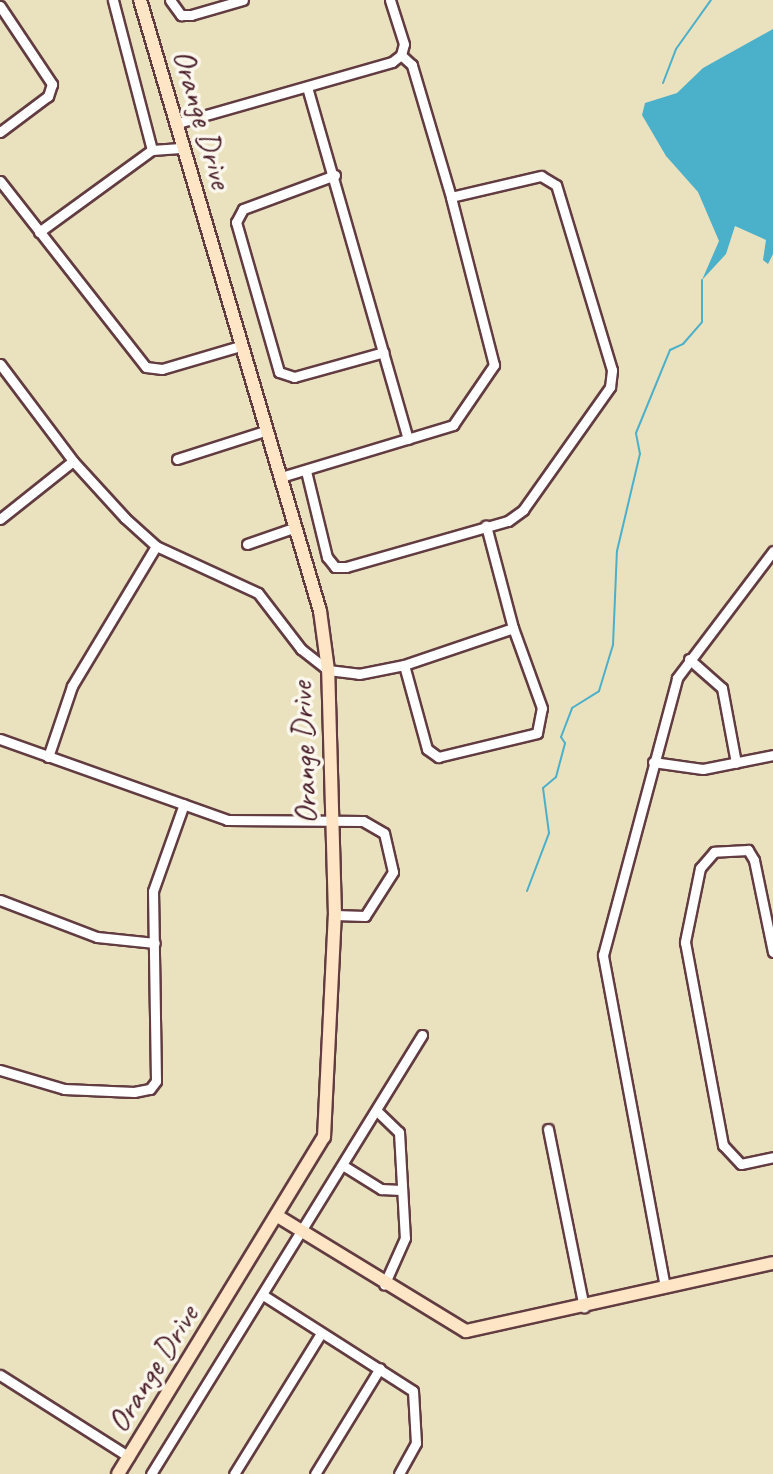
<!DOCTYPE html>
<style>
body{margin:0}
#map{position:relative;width:773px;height:1474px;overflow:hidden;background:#eae1bf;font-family:Caveat,sans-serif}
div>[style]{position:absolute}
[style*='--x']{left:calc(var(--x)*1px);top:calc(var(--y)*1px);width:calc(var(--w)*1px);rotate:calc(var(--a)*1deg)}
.water>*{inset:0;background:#4bb0ca}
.stream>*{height:2px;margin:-1px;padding:0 1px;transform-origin:1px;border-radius:1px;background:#4bb0ca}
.roads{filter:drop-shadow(2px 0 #623c41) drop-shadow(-2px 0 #623c41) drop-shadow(0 2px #623c41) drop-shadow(0 -2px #623c41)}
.street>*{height:9px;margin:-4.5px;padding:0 4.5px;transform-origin:4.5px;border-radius:4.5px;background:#fff}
.secondary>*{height:12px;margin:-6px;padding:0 6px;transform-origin:6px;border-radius:6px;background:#fde5c5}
span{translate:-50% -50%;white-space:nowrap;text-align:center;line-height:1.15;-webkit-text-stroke:7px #fbf7ec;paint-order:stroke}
.street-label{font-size:32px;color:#4a1f2b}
</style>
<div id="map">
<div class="water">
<i style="clip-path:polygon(773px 29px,773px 254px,768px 264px,763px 260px,766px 240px,735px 226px,726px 254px,702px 280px,719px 241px,698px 192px,666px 156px,642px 115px,645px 103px,677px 93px,703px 68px)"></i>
</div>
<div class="stream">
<i style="--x:663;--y:83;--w:36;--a:-69"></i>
<i style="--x:676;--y:49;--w:60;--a:-54.5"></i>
<i style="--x:527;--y:891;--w:62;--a:-69.2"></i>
<i style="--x:549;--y:833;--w:45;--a:-97.6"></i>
<i style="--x:543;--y:788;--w:17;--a:-40"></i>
<i style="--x:556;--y:777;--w:35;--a:-75"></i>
<i style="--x:565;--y:743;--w:7;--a:-124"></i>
<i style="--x:561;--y:737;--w:31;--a:-69"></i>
<i style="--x:572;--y:708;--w:32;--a:-32"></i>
<i style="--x:599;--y:691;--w:48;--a:-73.1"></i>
<i style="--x:613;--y:645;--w:94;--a:-87.6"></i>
<i style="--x:617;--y:551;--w:100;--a:-76.7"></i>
<i style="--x:640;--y:454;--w:21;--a:-101"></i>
<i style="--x:636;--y:433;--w:90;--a:-67.7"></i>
<i style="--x:670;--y:350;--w:14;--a:-25"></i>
<i style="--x:683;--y:344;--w:29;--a:-49"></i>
<i style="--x:702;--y:322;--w:42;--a:-90"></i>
</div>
<div class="roads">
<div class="street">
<i style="--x:170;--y:0;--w:19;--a:54"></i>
<i style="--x:181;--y:15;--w:10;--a:0"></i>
<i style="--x:191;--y:15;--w:54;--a:-16.1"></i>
<i style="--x:0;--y:6;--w:94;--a:56.3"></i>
<i style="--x:52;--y:84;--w:13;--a:108"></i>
<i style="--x:48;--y:96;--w:60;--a:143.1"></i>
<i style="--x:307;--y:87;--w:366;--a:74"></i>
<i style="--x:178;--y:123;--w:223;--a:-15.9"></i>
<i style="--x:392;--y:62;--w:11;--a:-38"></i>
<i style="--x:401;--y:55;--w:11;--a:-75"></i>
<i style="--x:404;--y:44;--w:46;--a:-107.7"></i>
<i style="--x:152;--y:150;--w:32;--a:-4"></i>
<i style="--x:335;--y:175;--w:98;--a:159.7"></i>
<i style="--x:243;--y:209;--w:15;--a:118"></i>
<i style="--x:236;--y:222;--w:156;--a:74"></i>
<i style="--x:279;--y:372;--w:16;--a:18"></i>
<i style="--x:294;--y:377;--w:93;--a:-15.5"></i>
<i style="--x:0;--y:181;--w:236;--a:51.9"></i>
<i style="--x:146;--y:367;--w:16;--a:7"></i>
<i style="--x:162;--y:369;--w:81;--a:-16.4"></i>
<i style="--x:39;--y:232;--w:140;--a:-36"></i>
<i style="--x:152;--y:150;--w:155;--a:-104.6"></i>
<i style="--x:0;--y:364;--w:121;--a:53"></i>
<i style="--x:73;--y:461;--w:77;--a:47.6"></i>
<i style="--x:125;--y:518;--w:42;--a:42.1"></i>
<i style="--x:156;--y:546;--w:112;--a:24.7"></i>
<i style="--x:258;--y:593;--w:71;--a:52.5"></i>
<i style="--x:301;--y:649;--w:34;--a:38"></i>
<i style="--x:328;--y:670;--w:31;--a:7"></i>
<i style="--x:359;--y:674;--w:46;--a:-11.3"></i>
<i style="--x:404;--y:665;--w:115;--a:-18.7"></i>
<i style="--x:177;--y:459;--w:92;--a:-17.7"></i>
<i style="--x:306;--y:471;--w:89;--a:76.3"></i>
<i style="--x:327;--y:557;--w:13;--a:51"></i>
<i style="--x:335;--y:567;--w:11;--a:0"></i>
<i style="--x:346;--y:567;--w:168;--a:-15.9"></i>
<i style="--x:508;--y:521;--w:19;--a:-36"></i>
<i style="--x:523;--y:510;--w:151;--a:-54.7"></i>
<i style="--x:610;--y:387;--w:17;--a:-83"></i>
<i style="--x:612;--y:370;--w:193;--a:-106.8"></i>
<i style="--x:556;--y:185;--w:17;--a:-149"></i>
<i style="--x:541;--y:176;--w:92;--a:166.9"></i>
<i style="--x:281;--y:477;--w:180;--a:-16.8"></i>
<i style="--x:453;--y:425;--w:73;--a:-55.7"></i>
<i style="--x:494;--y:365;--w:173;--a:-104.4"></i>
<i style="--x:451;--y:197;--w:138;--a:-106.5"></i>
<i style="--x:412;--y:65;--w:15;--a:-138"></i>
<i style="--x:0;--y:519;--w:93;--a:-38.5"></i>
<i style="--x:247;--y:544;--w:52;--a:-19.1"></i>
<i style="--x:689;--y:659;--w:44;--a:41.3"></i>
<i style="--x:722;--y:688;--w:76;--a:79.4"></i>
<i style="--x:404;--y:665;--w:87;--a:74.7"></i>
<i style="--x:427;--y:749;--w:14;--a:36"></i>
<i style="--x:438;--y:757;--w:102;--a:-13.6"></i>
<i style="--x:537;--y:733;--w:25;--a:-79"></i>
<i style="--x:542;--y:708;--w:85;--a:-109.9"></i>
<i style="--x:513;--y:628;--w:106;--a:-104.8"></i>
<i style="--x:0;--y:739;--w:241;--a:19.6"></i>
<i style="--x:227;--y:820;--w:136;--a:0.4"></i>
<i style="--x:363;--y:821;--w:24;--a:30"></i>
<i style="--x:384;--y:833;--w:40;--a:77"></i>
<i style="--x:393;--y:872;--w:52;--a:122.5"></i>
<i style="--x:365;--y:916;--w:30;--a:-178"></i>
<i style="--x:48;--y:757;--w:75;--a:-71.3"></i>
<i style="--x:72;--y:686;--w:163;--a:-59"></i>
<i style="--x:653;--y:762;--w:50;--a:8"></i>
<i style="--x:703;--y:769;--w:71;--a:-11.3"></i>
<i style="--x:0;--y:900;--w:104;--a:20.9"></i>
<i style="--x:97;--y:937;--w:58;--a:5.9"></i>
<i style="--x:773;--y:952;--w:94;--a:-101.7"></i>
<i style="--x:754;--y:860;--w:12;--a:-121"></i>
<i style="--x:748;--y:850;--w:34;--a:177"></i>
<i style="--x:714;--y:852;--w:21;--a:131"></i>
<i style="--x:700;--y:868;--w:76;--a:101.5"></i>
<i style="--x:685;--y:942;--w:207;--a:79.4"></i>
<i style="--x:723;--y:1145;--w:26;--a:47"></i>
<i style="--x:741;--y:1164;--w:33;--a:-12"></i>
<i style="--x:0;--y:1070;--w:67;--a:16.5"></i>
<i style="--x:64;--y:1089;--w:70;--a:2.5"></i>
<i style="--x:134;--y:1092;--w:16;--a:-11"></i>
<i style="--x:150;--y:1089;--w:10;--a:-53"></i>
<i style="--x:156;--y:1081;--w:190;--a:-90.9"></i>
<i style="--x:153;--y:891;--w:92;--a:-70.4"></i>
<i style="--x:378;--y:1112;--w:29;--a:44"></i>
<i style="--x:399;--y:1132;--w:106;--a:86.8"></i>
<i style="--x:405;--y:1238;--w:51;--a:114.1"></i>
<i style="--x:548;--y:1129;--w:182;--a:78.6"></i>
<i style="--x:344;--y:1166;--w:44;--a:31.9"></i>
<i style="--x:381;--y:1189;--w:20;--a:3"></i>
<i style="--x:665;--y:1287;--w:338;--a:-100.6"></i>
<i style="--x:603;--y:955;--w:287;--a:-75"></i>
<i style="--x:677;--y:678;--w:159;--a:-52.9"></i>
<i style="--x:263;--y:1295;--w:178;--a:32.6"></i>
<i style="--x:413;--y:1391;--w:52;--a:86.7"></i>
<i style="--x:416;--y:1443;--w:35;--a:119"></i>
<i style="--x:0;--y:1375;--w:153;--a:32.4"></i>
<i style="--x:151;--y:1474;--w:516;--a:-58.31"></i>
<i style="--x:234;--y:1474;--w:166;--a:-58.3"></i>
<i style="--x:315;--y:1474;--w:124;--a:-58.5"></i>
</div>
<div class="secondary">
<i style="--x:279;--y:1217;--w:219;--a:31.4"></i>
<i style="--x:466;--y:1331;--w:314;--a:-12.5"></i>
<i style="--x:118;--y:1474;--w:395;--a:-58.6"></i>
<i style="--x:324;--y:1137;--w:222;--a:-87.2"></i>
<i style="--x:335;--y:915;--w:245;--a:-91.6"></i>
<i style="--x:328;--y:670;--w:60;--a:-97.7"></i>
<i style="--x:320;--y:611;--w:637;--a:-106.41"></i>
</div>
</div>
<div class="street-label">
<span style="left:202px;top:119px;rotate:74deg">Orange Drive</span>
<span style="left:304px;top:753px;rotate:-92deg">Orange Drive</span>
<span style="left:153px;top:1369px;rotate:-58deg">Orange Drive</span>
</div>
</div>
